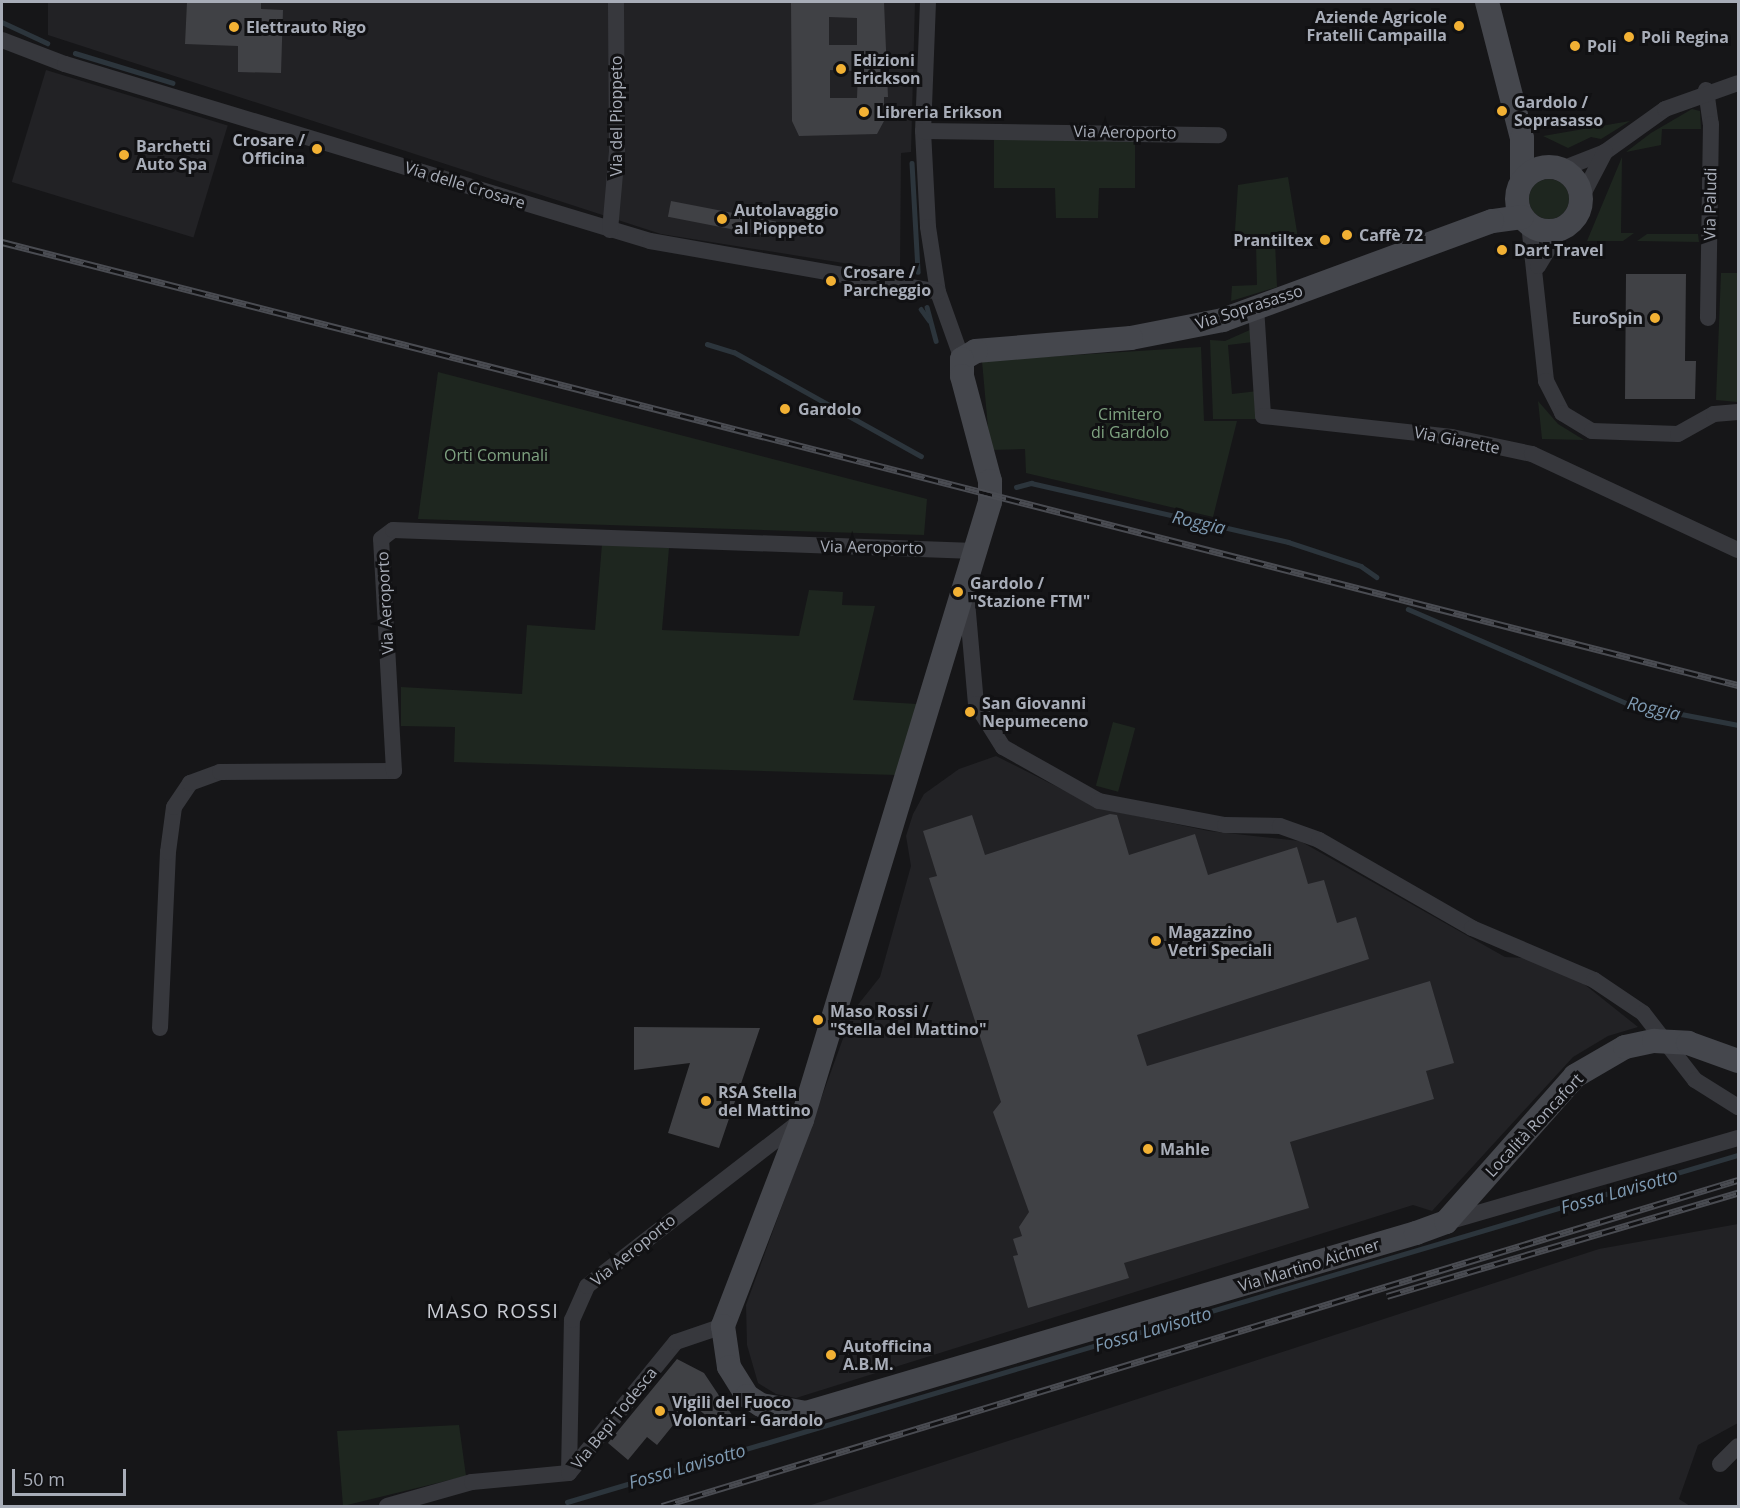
<!DOCTYPE html>
<meta charset="utf-8">
<style>
body{margin:0}
#map{position:relative;width:1740px;height:1508px;overflow:hidden;background:#161618;font-family:"Open Sans",sans-serif}
div>[style]{position:absolute}
[style*='--x']{left:calc(var(--x)*1px);top:calc(var(--y)*1px);width:calc(var(--w)*1px);rotate:calc(var(--a)*1deg)}
.built>*{inset:0;background:#222225;transform-origin:0 0}
.green>*{inset:0;background:#1e261f;transform-origin:0 0}
.round{border-radius:50%}
.stream>*{height:4.5px;margin:-2.25px;padding:0 2.25px;transform-origin:2.25px;border-radius:2.25px;background:#2c353c}
.building>*{inset:0;background:#404145;transform-origin:0 0}
.street>*{height:16px;margin:-8px;padding:0 8px;transform-origin:8px;border-radius:8px;background:#37383d}
.secondary>*{height:24px;margin:-12px;padding:0 12px;transform-origin:12px;border-radius:12px;background:#45474d}
.secondary>.ring{margin:-12px;padding:0;box-sizing:content-box;background:none;border:24px solid #45474d;border-radius:50%}
.rail>*{height:7px;margin-top:-3.5px;transform-origin:0;background:repeating-linear-gradient(90deg,#111113 0 14px,#4a4c52 0 28px);box-sizing:border-box;border-block:2px solid #4a4c52}
.secondary-bridge>*{height:24px;margin:-12px;padding:0 12px;transform-origin:12px;border-radius:12px;background:#45474d}
.dots>*{width:16px;height:16px;translate:-50% -50%;box-sizing:border-box;border:3px solid #111113;border-radius:50%}
span{translate:-50% -50%;white-space:nowrap;text-align:center;line-height:1.15;-webkit-text-stroke:6px #111113;paint-order:stroke}
.poi-label{font-size:16px;color:#a8adb8;font-weight:700}
.right{translate:-100% -50%;text-align:right}
.left{translate:0 -50%;text-align:left}
.street-label{font-size:16px;color:#a8adb8}
.park-label{font-size:16px;color:#7fa381}
.water-label{font-size:18px;color:#7f9bb3;font-style:italic}
.quarter-label{font-size:20px;color:#c9ccd4;letter-spacing:1.5px}
.frame{position:absolute;inset:0;border:3px solid #a8adb8;pointer-events:none}
.scale{position:absolute;left:12px;top:1469px;width:114px;height:27px;box-sizing:border-box;border:3px solid #a8adb8;border-top:0;padding-left:8px;font-size:18px;line-height:21px;white-space:nowrap;color:#a8adb8;-webkit-text-stroke:4px #111113;paint-order:stroke}
</style>
<div id="map">
<div class="built">
<i style="clip-path:polygon(48px 2px,915px 2px,911px 152px,901px 153px,900px 272px,661px 234px,48px 35px)"></i>
<i style="left:46px;top:70px;width:190px;height:117px;rotate:17deg"></i>
<i style="clip-path:polygon(996px 756px,1099px 808px,1209px 831px,1300px 841px,1505px 957px,1525px 958px,1579px 980px,1638px 1027px,1608px 1036px,1573px 1057px,1432px 1211px,1413px 1205px,796px 1398px,776px 1394px,758px 1383px,747px 1345px,746px 1305px,853px 1011px,880px 977px,911px 866px,906px 836px,913px 814px,924px 794px,959px 769px)"></i>
<i style="clip-path:polygon(1738px 1224px,1738px 1423px,1698px 1445px,1679px 1499px,1690px 1506px,808px 1506px,1599px 1249px)"></i>
</div>
<div class="green">
<i style="clip-path:polygon(1692px 109px,1700px 111px,1701px 129px,1662px 129px,1661px 145px,1626px 152px,1651px 133px)"></i>
<i style="clip-path:polygon(1630px 121px,1601px 139px,1591px 137px,1568px 148px,1543px 136px)"></i>
<i style="clip-path:polygon(994px 136px,1135px 136px,1135px 188px,1099px 188px,1098px 218px,1056px 218px,1055px 188px,994px 188px)"></i>
<i style="clip-path:polygon(1622px 157px,1621px 233px,1634px 233px,1623px 241px,1587px 241px)"></i>
<i style="clip-path:polygon(1288px 177px,1298px 238px,1275px 242px,1277px 287px,1231px 301px,1232px 286px,1257px 285px,1256px 244px,1234px 245px,1238px 185px)"></i>
<i class="round" style="left:1529px;top:179px;width:40px;height:40px"></i>
<i style="clip-path:polygon(1647px 234px,1698px 234px,1699px 242px,1637px 241px)"></i>
<i style="clip-path:polygon(1721px 273px,1738px 273px,1738px 402px,1716px 400px)"></i>
<i style="clip-path:polygon(1252px 329px,1253px 342px,1228px 345px,1232px 394px,1258px 391px,1259px 419px,1213px 419px,1210px 340px,1225px 341px)"></i>
<i style="clip-path:polygon(1201px 347px,1204px 421px,1237px 421px,1213px 517px,1026px 473px,1025px 449px,990px 450px,982px 361px)"></i>
<i style="clip-path:polygon(438px 372px,927px 499px,924px 535px,418px 519px)"></i>
<i style="clip-path:polygon(1538px 401px,1558px 424px,1584px 440px,1542px 439px)"></i>
<i style="clip-path:polygon(602px 544px,669px 548px,662px 630px,799px 636px,809px 590px,843px 592px,842px 605px,875px 606px,853px 700px,917px 704px,897px 775px,454px 762px,455px 727px,401px 726px,401px 687px,522px 694px,527px 625px,595px 630px)"></i>
<i style="left:1113px;top:722px;width:23px;height:66px;rotate:15deg"></i>
<i style="clip-path:polygon(459px 1425px,466px 1476px,343px 1506px,337px 1431px)"></i>
</div>
<div class="stream">
<i style="--x:2;--y:22;--w:50;--a:25"></i>
<i style="--x:75;--y:53;--w:102;--a:17"></i>
<i style="--x:912;--y:163;--w:109;--a:86.8"></i>
<i style="--x:927;--y:307;--w:35;--a:75"></i>
<i style="--x:921;--y:309;--w:14;--a:54"></i>
<i style="--x:707;--y:344;--w:28;--a:17"></i>
<i style="--x:734;--y:352;--w:214;--a:29.1"></i>
<i style="--x:1016;--y:487;--w:16;--a:-15"></i>
<i style="--x:1031;--y:483;--w:264;--a:12.9"></i>
<i style="--x:1288;--y:542;--w:77;--a:18.2"></i>
<i style="--x:1361;--y:566;--w:19;--a:35"></i>
<i style="--x:1408;--y:609;--w:241;--a:23.3"></i>
<i style="--x:1629;--y:704;--w:111;--a:10.9"></i>
<i style="--x:567;--y:1502;--w:1221;--a:-16.51"></i>
</div>
<div class="building">
<i style="clip-path:polygon(187px 2px,261px 2px,261px 9px,283px 10px,281px 73px,238px 72px,238px 46px,185px 44px)"></i>
<i style="clip-path:polygon(evenodd,791px 2px,884px 2px,888px 97px,884px 97px,884px 121px,877px 134px,799px 136px,792px 121px,791px 2px,829px 17px,857px 18px,857px 45px,829px 45px,829px 17px,791px 2px,830px 70px,858px 71px,857px 98px,830px 98px,830px 70px)"></i>
<i style="left:671px;top:201px;width:107px;height:16px;rotate:11deg"></i>
<i style="clip-path:polygon(1626px 274px,1686px 274px,1685px 361px,1696px 361px,1695px 399px,1625px 399px)"></i>
<i style="clip-path:polygon(1110px 814px,1117px 815px,1129px 855px,1195px 834px,1208px 875px,1297px 847px,1308px 884px,1324px 880px,1337px 923px,1356px 917px,1369px 959px,1137px 1035px,1147px 1066px,1430px 981px,1454px 1063px,1426px 1071px,1434px 1099px,1290px 1142px,1309px 1208px,1124px 1263px,1129px 1278px,1028px 1308px,1013px 1256px,1018px 1255px,1013px 1239px,1022px 1236px,1019px 1227px,1029px 1212px,993px 1112px,1001px 1102px,929px 878px,937px 876px,923px 831px,972px 815px,985px 855px)"></i>
<i style="clip-path:polygon(634px 1027px,760px 1028px,719px 1148px,668px 1133px,690px 1063px,634px 1070px)"></i>
<i style="clip-path:polygon(677px 1359px,704px 1373px,734px 1418px,722px 1429px,691px 1403px,657px 1445px,647px 1437px,628px 1460px,608px 1443px)"></i>
</div>
<div class="street">
<i style="--x:928;--y:2;--w:129;--a:92.2"></i>
<i style="--x:923;--y:131;--w:96;--a:87"></i>
<i style="--x:928;--y:227;--w:66;--a:81.3"></i>
<i style="--x:938;--y:292;--w:71;--a:70.3"></i>
<i style="--x:2;--y:40;--w:67;--a:20.9"></i>
<i style="--x:65;--y:64;--w:611;--a:16.83"></i>
<i style="--x:650;--y:241;--w:292;--a:10"></i>
<i style="--x:1706;--y:90;--w:34;--a:82"></i>
<i style="--x:1711;--y:124;--w:194;--a:90.9"></i>
<i style="--x:923;--y:131;--w:296;--a:0.8"></i>
<i style="--x:1562;--y:169;--w:46;--a:-21.6"></i>
<i style="--x:1605;--y:152;--w:74;--a:-35.6"></i>
<i style="--x:1665;--y:109;--w:77;--a:-19.6"></i>
<i style="--x:1582;--y:196;--w:50;--a:-62.4"></i>
<i style="--x:1529;--y:224;--w:158;--a:83.8"></i>
<i style="--x:1546;--y:381;--w:36;--a:63"></i>
<i style="--x:1562;--y:413;--w:35;--a:31"></i>
<i style="--x:1592;--y:431;--w:86;--a:2"></i>
<i style="--x:1678;--y:434;--w:41;--a:-29.1"></i>
<i style="--x:1714;--y:414;--w:24;--a:-5"></i>
<i style="--x:610;--y:230;--w:78;--a:-84.9"></i>
<i style="--x:617;--y:152;--w:150;--a:-90.4"></i>
<i style="--x:1538;--y:266;--w:42;--a:-58.6"></i>
<i style="--x:1256;--y:307;--w:109;--a:86.3"></i>
<i style="--x:1263;--y:416;--w:190;--a:6.3"></i>
<i style="--x:1452;--y:437;--w:82;--a:12"></i>
<i style="--x:1532;--y:454;--w:227;--a:25"></i>
<i style="--x:966;--y:590;--w:114;--a:85"></i>
<i style="--x:976;--y:704;--w:51;--a:57.9"></i>
<i style="--x:1003;--y:747;--w:110;--a:29.4"></i>
<i style="--x:1099;--y:801;--w:128;--a:10.8"></i>
<i style="--x:1225;--y:825;--w:55;--a:1"></i>
<i style="--x:1280;--y:826;--w:41;--a:19.7"></i>
<i style="--x:1319;--y:840;--w:177;--a:29.9"></i>
<i style="--x:1472;--y:928;--w:133;--a:23.1"></i>
<i style="--x:1594;--y:980;--w:59;--a:34"></i>
<i style="--x:1643;--y:1013;--w:85;--a:52.2"></i>
<i style="--x:1695;--y:1080;--w:51;--a:32.1"></i>
<i style="--x:160;--y:1028;--w:176;--a:-87.4"></i>
<i style="--x:168;--y:852;--w:45;--a:-82.4"></i>
<i style="--x:174;--y:807;--w:29;--a:-56"></i>
<i style="--x:190;--y:783;--w:32;--a:-20"></i>
<i style="--x:220;--y:772;--w:174;--a:-0.3"></i>
<i style="--x:394;--y:771;--w:232;--a:-93.2"></i>
<i style="--x:381;--y:539;--w:15;--a:-37"></i>
<i style="--x:393;--y:530;--w:582;--a:2.07"></i>
<i style="--x:1447;--y:1222;--w:303;--a:-16.1"></i>
<i style="--x:1720;--y:1464;--w:25;--a:-45"></i>
<i style="--x:569;--y:1473;--w:153;--a:-88.9"></i>
<i style="--x:572;--y:1320;--w:37;--a:-66"></i>
<i style="--x:587;--y:1286;--w:272;--a:-37.7"></i>
<i style="--x:387;--y:1506;--w:88;--a:-15.8"></i>
<i style="--x:472;--y:1482;--w:97;--a:-5.3"></i>
<i style="--x:569;--y:1473;--w:169;--a:-50.8"></i>
<i style="--x:676;--y:1342;--w:50;--a:-18.8"></i>
</div>
<div class="secondary">
<i style="--x:1487;--y:2;--w:140;--a:75.6"></i>
<i style="--x:1522;--y:138;--w:42;--a:90"></i>
<i class="ring" style="left:1517px;top:167px;width:40px;height:40px"></i>
<i style="--x:1522;--y:217;--w:30;--a:172"></i>
<i style="--x:1492;--y:221;--w:287;--a:159.8"></i>
<i style="--x:1223;--y:320;--w:94;--a:168.9"></i>
<i style="--x:1131;--y:338;--w:156;--a:175.2"></i>
<i style="--x:976;--y:351;--w:16;--a:150"></i>
<i style="--x:962;--y:359;--w:17;--a:90"></i>
<i style="--x:962;--y:376;--w:109;--a:75.1"></i>
<i style="--x:990;--y:481;--w:21;--a:90"></i>
<i style="--x:990;--y:502;--w:646;--a:106.92"></i>
<i style="--x:802;--y:1120;--w:221;--a:111"></i>
<i style="--x:723;--y:1326;--w:41;--a:81.7"></i>
<i style="--x:729;--y:1367;--w:34;--a:58"></i>
<i style="--x:747;--y:1396;--w:17;--a:33"></i>
<i style="--x:761;--y:1405;--w:46;--a:10.1"></i>
<i style="--x:806;--y:1413;--w:636;--a:-16.44"></i>
<i style="--x:1416;--y:1233;--w:32;--a:-20"></i>
<i style="--x:1446;--y:1222;--w:195;--a:-48.5"></i>
<i style="--x:1575;--y:1076;--w:58;--a:-30.1"></i>
<i style="--x:1625;--y:1047;--w:30;--a:-12"></i>
</div>
<div class="rail">
<i style="--x:2;--y:242;--w:1792;--a:14.32"></i>
<i style="--x:1387;--y:1296;--w:366;--a:-16.4"></i>
<i style="--x:662;--y:1506;--w:1124;--a:-16.86"></i>
</div>
<div class="secondary-bridge">
<i style="--x:1654;--y:1041;--w:34;--a:3"></i>
<i style="--x:1688;--y:1043;--w:53;--a:19.8"></i>
</div>
<div class="dots">
<i style="left:1459px;top:26px;background:#f2b134"></i>
<i style="left:234px;top:27px;background:#f2b134"></i>
<i style="left:1629px;top:37px;background:#f2b134"></i>
<i style="left:1575px;top:46px;background:#f2b134"></i>
<i style="left:841px;top:69px;background:#f2b134"></i>
<i style="left:1502px;top:111px;background:#f2b134"></i>
<i style="left:864px;top:112px;background:#f2b134"></i>
<i style="left:317px;top:149px;background:#f2b134"></i>
<i style="left:124px;top:155px;background:#f2b134"></i>
<i style="left:722px;top:219px;background:#f2b134"></i>
<i style="left:1347px;top:235px;background:#f2b134"></i>
<i style="left:1325px;top:240px;background:#f2b134"></i>
<i style="left:1502px;top:250px;background:#f2b134"></i>
<i style="left:831px;top:281px;background:#f2b134"></i>
<i style="left:1655px;top:318px;background:#f2b134"></i>
<i style="left:785px;top:409px;background:#f2b134"></i>
<i style="left:958px;top:592px;background:#f2b134"></i>
<i style="left:970px;top:712px;background:#f2b134"></i>
<i style="left:1156px;top:941px;background:#f2b134"></i>
<i style="left:818px;top:1020px;background:#f2b134"></i>
<i style="left:706px;top:1101px;background:#f2b134"></i>
<i style="left:1148px;top:1149px;background:#f2b134"></i>
<i style="left:831px;top:1355px;background:#f2b134"></i>
<i style="left:660px;top:1411px;background:#f2b134"></i>
</div>
<div class="poi-label">
<span class="right" style="left:1447px;top:26px">Aziende Agricole<br>Fratelli Campailla</span>
<span class="left" style="left:246px;top:27px">Elettrauto Rigo</span>
<span class="left" style="left:1641px;top:37px">Poli Regina</span>
<span class="left" style="left:1587px;top:46px">Poli</span>
<span class="left" style="left:853px;top:69px">Edizioni<br>Erickson</span>
<span class="left" style="left:1514px;top:111px">Gardolo /<br>Soprasasso</span>
<span class="left" style="left:876px;top:112px">Libreria Erikson</span>
<span class="right" style="left:305px;top:149px">Crosare /<br>Officina</span>
<span class="left" style="left:136px;top:155px">Barchetti<br>Auto Spa</span>
<span class="left" style="left:734px;top:219px">Autolavaggio<br>al Pioppeto</span>
<span class="left" style="left:1359px;top:235px">Caffè 72</span>
<span class="right" style="left:1313px;top:240px">Prantiltex</span>
<span class="left" style="left:1514px;top:250px">Dart Travel</span>
<span class="left" style="left:843px;top:281px">Crosare /<br>Parcheggio</span>
<span class="right" style="left:1643px;top:318px">EuroSpin</span>
<span class="left" style="left:798px;top:409px">Gardolo</span>
<span class="left" style="left:970px;top:592px">Gardolo /<br>"Stazione FTM"</span>
<span class="left" style="left:982px;top:712px">San Giovanni<br>Nepumeceno</span>
<span class="left" style="left:1168px;top:941px">Magazzino<br>Vetri Speciali</span>
<span class="left" style="left:830px;top:1020px">Maso Rossi /<br>"Stella del Mattino"</span>
<span class="left" style="left:718px;top:1101px">RSA Stella<br>del Mattino</span>
<span class="left" style="left:1160px;top:1149px">Mahle</span>
<span class="left" style="left:843px;top:1355px">Autofficina<br>A.B.M.</span>
<span class="left" style="left:672px;top:1411px">Vigili del Fuoco<br>Volontari - Gardolo</span>
</div>
<div class="street-label">
<span style="left:616px;top:116px;rotate:-90deg">Via del Pioppeto</span>
<span style="left:1125px;top:132px;rotate:1deg">Via Aeroporto</span>
<span style="left:465px;top:185px;rotate:17deg">Via delle Crosare</span>
<span style="left:1710px;top:204px;rotate:-89deg">Via Paludi</span>
<span style="left:1249px;top:307px;rotate:-18deg">Via Soprasasso</span>
<span style="left:1457px;top:440px;rotate:11deg">Via Giarette</span>
<span style="left:872px;top:547px;rotate:1deg">Via Aeroporto</span>
<span style="left:385px;top:603px;rotate:-93deg">Via Aeroporto</span>
<span style="left:1534px;top:1125px;rotate:-47deg">Località Roncafort</span>
<span style="left:633px;top:1250px;rotate:-39deg">Via Aeroporto</span>
<span style="left:1309px;top:1265px;rotate:-17deg">Via Martino Aichner</span>
<span style="left:614px;top:1418px;rotate:-51deg">Via Bepi Todesca</span>
</div>
<div class="park-label">
<span style="left:1130px;top:423px">Cimitero<br>di Gardolo</span>
<span style="left:496px;top:455px">Orti Comunali</span>
</div>
<div class="water-label">
<span style="left:1199px;top:522px;rotate:13deg">Roggia</span>
<span style="left:1654px;top:708px;rotate:13deg">Roggia</span>
<span style="left:1619px;top:1191px;rotate:-16deg">Fossa Lavisotto</span>
<span style="left:1153px;top:1329px;rotate:-16deg">Fossa Lavisotto</span>
<span style="left:687px;top:1466px;rotate:-16deg">Fossa Lavisotto</span>
</div>
<div class="quarter-label">
<span style="left:493px;top:1310px">MASO ROSSI</span>
</div>
<div class="frame"></div>
<div class="scale">50 m</div>
</div>
